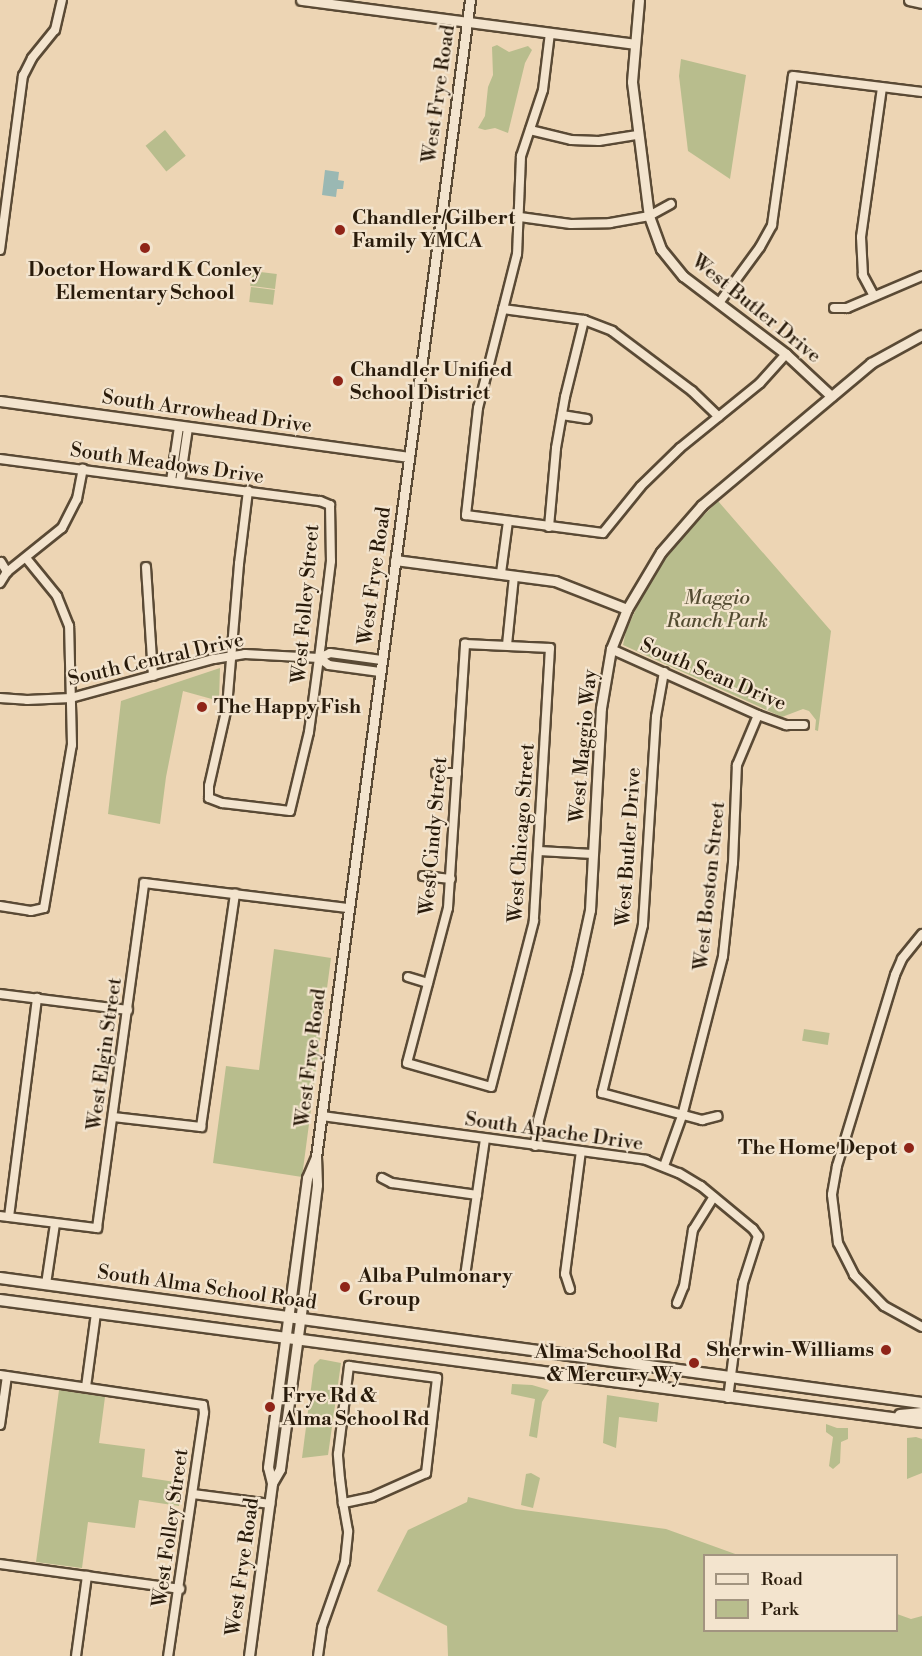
<!DOCTYPE html>
<style>
body{margin:0}
#map{position:relative;width:922px;height:1656px;overflow:hidden;background:#edd5b4;font-family:"Libre Bodoni",serif}
div>[style]{position:absolute}
[style*='--x']{left:calc(var(--x)*1px);top:calc(var(--y)*1px);width:calc(var(--w)*1px);rotate:calc(var(--a)*1deg)}
.green>*{inset:0;background:#b8bd8d;transform-origin:0 0}
.water>*{inset:0;background:#9ab8b3}
.roads{filter:drop-shadow(2px 0 #5a4a35) drop-shadow(-2px 0 #5a4a35) drop-shadow(0 2px #5a4a35) drop-shadow(0 -2px #5a4a35)}
.minor>*{height:8px;margin:-4px;padding:0 4px;transform-origin:4px;border-radius:4px;background:#f3e4ce}
.tertiary>*{height:9px;margin:-4.5px;padding:0 4.5px;transform-origin:4.5px;border-radius:4.5px;background:#f3e4ce}
.secondary>*{height:10px;margin:-5px;padding:0 5px;transform-origin:5px;border-radius:5px;background:#f3e4ce}
.dots>*{width:16px;height:16px;translate:-50% -50%;box-sizing:border-box;border:3px solid #f3e4ce;border-radius:50%}
span{translate:-50% -50%;white-space:nowrap;text-align:center;line-height:1.15;-webkit-text-stroke:4.5px #f3e4ce;paint-order:stroke}
.street-label{font-size:20px;color:#291b0b}
.poi-label{font-size:20px;color:#291b0b;font-weight:700}
.left{translate:0 -50%;text-align:left}
.right{translate:-100% -50%;text-align:right}
.park-label{font-size:20px;color:#544c32;font-style:italic}
.legend{position:absolute;left:703px;top:1554px;width:195px;height:78px;box-sizing:border-box;background:#f3e4ce;border:2px solid #a29480;margin:0;padding:8px 10px;list-style:none;font-size:18px;color:#291b0b}
.legend li{display:flex;align-items:center;gap:12px;height:30px}
.legend b{width:30px;border:2px solid #a29480}
</style>
<div id="map">
<div class="green">
<i style="clip-path:polygon(497px 45px,509px 52px,528px 46px,532px 50px,525px 63px,508px 133px,495px 128px,485px 130px,478px 128px,485px 116px,488px 87px,493px 75px,492px 47px)"></i>
<i style="clip-path:polygon(681px 59px,746px 75px,730px 179px,688px 151px,679px 76px)"></i>
<i style="left:165px;top:130px;width:33px;height:25px;rotate:51deg"></i>
<i style="left:252px;top:271px;width:25px;height:15px;rotate:7deg"></i>
<i style="left:251px;top:287px;width:24px;height:15px;rotate:7deg"></i>
<i style="clip-path:polygon(718px 501px,831px 631px,818px 731px,815px 730px,816px 720px,809px 711px,803px 709px,782px 717px,623px 645px,626px 631px,649px 581px,674px 545px)"></i>
<i style="clip-path:polygon(220px 668px,219px 701px,183px 691px,166px 777px,160px 824px,108px 814px,121px 701px)"></i>
<i style="clip-path:polygon(274px 949px,331px 958px,302px 1177px,213px 1163px,226px 1066px,259px 1070px)"></i>
<i style="left:804px;top:1029px;width:26px;height:12px;rotate:9deg"></i>
<i style="clip-path:polygon(320px 1359px,341px 1363px,328px 1455px,302px 1458px,314px 1365px)"></i>
<i style="clip-path:polygon(512px 1384px,532px 1385px,549px 1390px,542px 1402px,537px 1438px,529px 1436px,535px 1399px,511px 1394px)"></i>
<i style="clip-path:polygon(59px 1390px,105px 1397px,99px 1443px,145px 1449px,142px 1477px,182px 1483px,179px 1506px,139px 1500px,135px 1528px,88px 1522px,82px 1568px,36px 1562px)"></i>
<i style="clip-path:polygon(607px 1395px,659px 1403px,657px 1422px,619px 1417px,616px 1448px,603px 1443px)"></i>
<i style="clip-path:polygon(826px 1424px,837px 1428px,848px 1428px,848px 1439px,841px 1442px,840px 1463px,833px 1469px,829px 1466px,833px 1437px,826px 1432px)"></i>
<i style="clip-path:polygon(916px 1437px,922px 1439px,922px 1473px,907px 1479px,907px 1438px)"></i>
<i style="clip-path:polygon(531px 1473px,540px 1478px,533px 1508px,521px 1505px,526px 1474px)"></i>
<i style="clip-path:polygon(468px 1497px,516px 1509px,666px 1529px,738px 1555px,704px 1556px,704px 1630px,896px 1630px,897px 1614px,911px 1619px,922px 1616px,922px 1656px,448px 1656px,447px 1626px,377px 1591px,408px 1530px,467px 1502px)"></i>
</div>
<div class="water">
<i style="clip-path:polygon(325px 170px,339px 172px,338px 180px,344px 181px,343px 189px,337px 189px,336px 197px,322px 195px)"></i>
</div>
<div class="roads">
<div class="minor">
<i style="--x:550;--y:33;--w:57;--a:97"></i>
<i style="--x:543;--y:90;--w:70;--a:108.4"></i>
<i style="--x:521;--y:156;--w:98;--a:92.3"></i>
<i style="--x:517;--y:254;--w:159;--a:104.2"></i>
<i style="--x:478;--y:408;--w:108;--a:96.4"></i>
<i style="--x:466;--y:515;--w:138;--a:7.5"></i>
<i style="--x:603;--y:533;--w:60;--a:-51"></i>
<i style="--x:641;--y:486;--w:54;--a:-44.3"></i>
<i style="--x:680;--y:448;--w:103;--a:-39.1"></i>
<i style="--x:760;--y:383;--w:39;--a:-48"></i>
<i style="--x:530;--y:130;--w:42;--a:13.7"></i>
<i style="--x:571;--y:140;--w:28;--a:2"></i>
<i style="--x:599;--y:141;--w:39;--a:-9"></i>
<i style="--x:520;--y:217;--w:51;--a:7.8"></i>
<i style="--x:571;--y:224;--w:39;--a:-1"></i>
<i style="--x:610;--y:223;--w:40;--a:-10"></i>
<i style="--x:649;--y:216;--w:25;--a:-29"></i>
<i style="--x:0;--y:250;--w:176;--a:-82.5"></i>
<i style="--x:23;--y:76;--w:20;--a:-63"></i>
<i style="--x:32;--y:58;--w:36;--a:-51"></i>
<i style="--x:55;--y:30;--w:31;--a:-77"></i>
<i style="--x:874;--y:296;--w:24;--a:-118"></i>
<i style="--x:863;--y:275;--w:38;--a:-93"></i>
<i style="--x:861;--y:237;--w:151;--a:-82"></i>
<i style="--x:719;--y:303;--w:69;--a:-53.8"></i>
<i style="--x:760;--y:247;--w:25;--a:-61"></i>
<i style="--x:772;--y:225;--w:150;--a:-82"></i>
<i style="--x:793;--y:76;--w:130;--a:7.1"></i>
<i style="--x:834;--y:308;--w:13;--a:0"></i>
<i style="--x:847;--y:308;--w:82;--a:-23.1"></i>
<i style="--x:503;--y:309;--w:82;--a:7.7"></i>
<i style="--x:584;--y:320;--w:30;--a:21"></i>
<i style="--x:612;--y:331;--w:100;--a:36.9"></i>
<i style="--x:692;--y:391;--w:37;--a:44"></i>
<i style="--x:562;--y:415;--w:25;--a:9"></i>
<i style="--x:0;--y:459;--w:323;--a:7.5"></i>
<i style="--x:320;--y:501;--w:11;--a:22"></i>
<i style="--x:330;--y:505;--w:56;--a:89"></i>
<i style="--x:331;--y:561;--w:83;--a:97"></i>
<i style="--x:321;--y:643;--w:90;--a:97.7"></i>
<i style="--x:309;--y:732;--w:81;--a:103.5"></i>
<i style="--x:290;--y:811;--w:68;--a:-173.3"></i>
<i style="--x:222;--y:803;--w:14;--a:-159"></i>
<i style="--x:209;--y:798;--w:12;--a:-90"></i>
<i style="--x:209;--y:786;--w:81;--a:-77.2"></i>
<i style="--x:227;--y:707;--w:144;--a:-85.2"></i>
<i style="--x:239;--y:564;--w:74;--a:-83"></i>
<i style="--x:171;--y:481;--w:55;--a:-81.6"></i>
<i style="--x:180;--y:482;--w:55;--a:-81.6"></i>
<i style="--x:549;--y:527;--w:79;--a:-84.9"></i>
<i style="--x:556;--y:448;--w:52;--a:-80"></i>
<i style="--x:565;--y:397;--w:79;--a:-76.1"></i>
<i style="--x:1;--y:562;--w:12;--a:59"></i>
<i style="--x:146;--y:567;--w:109;--a:86.3"></i>
<i style="--x:501;--y:573;--w:52;--a:-82.3"></i>
<i style="--x:0;--y:583;--w:13;--a:-58"></i>
<i style="--x:7;--y:572;--w:70;--a:-38.7"></i>
<i style="--x:62;--y:528;--w:33;--a:-63"></i>
<i style="--x:77;--y:499;--w:31;--a:-79"></i>
<i style="--x:465;--y:644;--w:85;--a:2.7"></i>
<i style="--x:550;--y:648;--w:273;--a:93.4"></i>
<i style="--x:534;--y:921;--w:171;--a:104.5"></i>
<i style="--x:491;--y:1087;--w:87;--a:-164.1"></i>
<i style="--x:407;--y:1063;--w:160;--a:-75.2"></i>
<i style="--x:448;--y:908;--w:265;--a:-86.3"></i>
<i style="--x:507;--y:645;--w:69;--a:-84.2"></i>
<i style="--x:611;--y:649;--w:161;--a:24.2"></i>
<i style="--x:758;--y:715;--w:30;--a:20"></i>
<i style="--x:786;--y:725;--w:18;--a:0"></i>
<i style="--x:319;--y:658;--w:12;--a:35"></i>
<i style="--x:329;--y:665;--w:51;--a:7.8"></i>
<i style="--x:664;--y:672;--w:46;--a:100.1"></i>
<i style="--x:656;--y:717;--w:208;--a:93.6"></i>
<i style="--x:643;--y:925;--w:173;--a:103.7"></i>
<i style="--x:602;--y:1093;--w:104;--a:15.1"></i>
<i style="--x:702;--y:1120;--w:16;--a:-14"></i>
<i style="--x:0;--y:698;--w:27;--a:4"></i>
<i style="--x:27;--y:700;--w:44;--a:-2.6"></i>
<i style="--x:71;--y:698;--w:148;--a:-15.3"></i>
<i style="--x:214;--y:659;--w:31;--a:-9"></i>
<i style="--x:245;--y:654;--w:74;--a:3.1"></i>
<i style="--x:319;--y:658;--w:12;--a:-24"></i>
<i style="--x:330;--y:653;--w:52;--a:7.7"></i>
<i style="--x:436;--y:773;--w:21;--a:0"></i>
<i style="--x:539;--y:851;--w:54;--a:3.2"></i>
<i style="--x:423;--y:876;--w:28;--a:6"></i>
<i style="--x:0;--y:906;--w:31;--a:9"></i>
<i style="--x:31;--y:911;--w:13;--a:-13"></i>
<i style="--x:44;--y:908;--w:165;--a:-80.3"></i>
<i style="--x:72;--y:745;--w:119;--a:-91.4"></i>
<i style="--x:69;--y:626;--w:32;--a:-112"></i>
<i style="--x:57;--y:596;--w:49;--a:-129.2"></i>
<i style="--x:922;--y:934;--w:32;--a:129"></i>
<i style="--x:902;--y:959;--w:17;--a:114"></i>
<i style="--x:895;--y:975;--w:200;--a:106.9"></i>
<i style="--x:837;--y:1166;--w:29;--a:100"></i>
<i style="--x:832;--y:1195;--w:48;--a:82.9"></i>
<i style="--x:838;--y:1243;--w:36;--a:63"></i>
<i style="--x:854;--y:1275;--w:43;--a:45.9"></i>
<i style="--x:884;--y:1306;--w:43;--a:28.9"></i>
<i style="--x:408;--y:977;--w:21;--a:17"></i>
<i style="--x:0;--y:994;--w:129;--a:7.1"></i>
<i style="--x:322;--y:1116;--w:327;--a:7.7"></i>
<i style="--x:646;--y:1160;--w:35;--a:22"></i>
<i style="--x:679;--y:1173;--w:26;--a:31"></i>
<i style="--x:701;--y:1186;--w:67;--a:39.6"></i>
<i style="--x:753;--y:1229;--w:9;--a:54"></i>
<i style="--x:758;--y:1236;--w:49;--a:107.7"></i>
<i style="--x:743;--y:1283;--w:116;--a:97.4"></i>
<i style="--x:113;--y:1117;--w:89;--a:6.5"></i>
<i style="--x:201;--y:1127;--w:236;--a:-81.7"></i>
<i style="--x:664;--y:1166;--w:53;--a:-70.2"></i>
<i style="--x:682;--y:1116;--w:165;--a:-75.6"></i>
<i style="--x:723;--y:956;--w:94;--a:-83.9"></i>
<i style="--x:733;--y:863;--w:98;--a:-87.7"></i>
<i style="--x:737;--y:765;--w:54;--a:-67.2"></i>
<i style="--x:382;--y:1178;--w:11;--a:27"></i>
<i style="--x:392;--y:1183;--w:86;--a:8"></i>
<i style="--x:0;--y:1216;--w:98;--a:7.1"></i>
<i style="--x:97;--y:1228;--w:348;--a:-82.2"></i>
<i style="--x:144;--y:883;--w:207;--a:7"></i>
<i style="--x:9;--y:1217;--w:221;--a:-82.7"></i>
<i style="--x:465;--y:1276;--w:138;--a:-81.7"></i>
<i style="--x:46;--y:1284;--w:61;--a:-81.5"></i>
<i style="--x:570;--y:1289;--w:16;--a:-108"></i>
<i style="--x:565;--y:1274;--w:124;--a:-82.6"></i>
<i style="--x:677;--y:1303;--w:18;--a:-68"></i>
<i style="--x:684;--y:1286;--w:57;--a:-80.9"></i>
<i style="--x:693;--y:1230;--w:39;--a:-58"></i>
<i style="--x:0;--y:1375;--w:205;--a:8.4"></i>
<i style="--x:203;--y:1405;--w:8;--a:83"></i>
<i style="--x:204;--y:1413;--w:246;--a:98.4"></i>
<i style="--x:86;--y:1387;--w:75;--a:-82.3"></i>
<i style="--x:0;--y:1425;--w:49;--a:-81.9"></i>
<i style="--x:193;--y:1494;--w:78;--a:7.4"></i>
<i style="--x:0;--y:1564;--w:182;--a:7.9"></i>
<i style="--x:76;--y:1656;--w:81;--a:-82.2"></i>
<i style="--x:318;--y:1656;--w:29;--a:-82"></i>
<i style="--x:322;--y:1627;--w:69;--a:-70.5"></i>
<i style="--x:345;--y:1562;--w:31;--a:-84"></i>
<i style="--x:348;--y:1531;--w:28;--a:-100"></i>
<i style="--x:343;--y:1503;--w:24;--a:-97"></i>
<i style="--x:340;--y:1479;--w:25;--a:-95"></i>
<i style="--x:338;--y:1454;--w:89;--a:-82.9"></i>
<i style="--x:349;--y:1366;--w:89;--a:7.8"></i>
<i style="--x:437;--y:1378;--w:96;--a:96.6"></i>
<i style="--x:426;--y:1473;--w:59;--a:156"></i>
<i style="--x:372;--y:1497;--w:30;--a:168"></i>
</div>
<div class="tertiary">
<i style="--x:301;--y:0;--w:335;--a:7.5"></i>
<i style="--x:639;--y:0;--w:82;--a:94.9"></i>
<i style="--x:632;--y:82;--w:135;--a:82.8"></i>
<i style="--x:649;--y:216;--w:35;--a:70"></i>
<i style="--x:661;--y:249;--w:35;--a:51"></i>
<i style="--x:683;--y:276;--w:129;--a:37.1"></i>
<i style="--x:786;--y:354;--w:62;--a:43"></i>
<i style="--x:909;--y:0;--w:13;--a:13"></i>
<i style="--x:0;--y:401;--w:413;--a:7.8"></i>
<i style="--x:395;--y:560;--w:161;--a:7.5"></i>
<i style="--x:555;--y:581;--w:77;--a:21.3"></i>
<i style="--x:535;--y:1145;--w:25;--a:-83"></i>
<i style="--x:538;--y:1120;--w:155;--a:-75.4"></i>
<i style="--x:577;--y:970;--w:61;--a:-77.8"></i>
<i style="--x:590;--y:910;--w:202;--a:-86.9"></i>
<i style="--x:601;--y:708;--w:60;--a:-80.4"></i>
<i style="--x:611;--y:649;--w:43;--a:-68.2"></i>
<i style="--x:627;--y:609;--w:66;--a:-59.2"></i>
<i style="--x:661;--y:552;--w:62;--a:-48.9"></i>
<i style="--x:702;--y:505;--w:221;--a:-40"></i>
<i style="--x:871;--y:363;--w:58;--a:-28.8"></i>
<i style="--x:272;--y:1483;--w:16;--a:-60"></i>
<i style="--x:280;--y:1469;--w:163;--a:-82.3"></i>
<i style="--x:302;--y:1307;--w:123;--a:-83"></i>
<i style="--x:317;--y:1185;--w:28;--a:-92"></i>
<i style="--x:316;--y:1157;--w:1167;--a:-82.42"></i>
<i style="--x:249;--y:1656;--w:175;--a:-82.4"></i>
<i style="--x:272;--y:1483;--w:16;--a:-104"></i>
<i style="--x:268;--y:1467;--w:292;--a:-82.3"></i>
<i style="--x:307;--y:1178;--w:21;--a:-67"></i>
</div>
<div class="secondary">
<i style="--x:0;--y:1278;--w:930;--a:7.72"></i>
<i style="--x:0;--y:1300;--w:930;--a:7.54"></i>
<i style="--x:900;--y:1415;--w:22;--a:-5"></i>
</div>
</div>
<div class="dots">
<i style="left:340px;top:230px;background:#8f2418"></i>
<i style="left:145px;top:248px;background:#8f2418"></i>
<i style="left:338px;top:381px;background:#8f2418"></i>
<i style="left:202px;top:707px;background:#8f2418"></i>
<i style="left:909px;top:1148px;background:#8f2418"></i>
<i style="left:345px;top:1287px;background:#8f2418"></i>
<i style="left:886px;top:1350px;background:#8f2418"></i>
<i style="left:694px;top:1363px;background:#8f2418"></i>
<i style="left:270px;top:1407px;background:#8f2418"></i>
</div>
<div class="street-label">
<span style="left:439px;top:94px;rotate:-82deg">West Frye Road</span>
<span style="left:756px;top:309px;rotate:39deg">West Butler Drive</span>
<span style="left:207px;top:412px;rotate:8deg">South Arrowhead Drive</span>
<span style="left:167px;top:464px;rotate:8deg">South Meadows Drive</span>
<span style="left:375px;top:576px;rotate:-82deg">West Frye Road</span>
<span style="left:306px;top:604px;rotate:-85deg">West Folley Street</span>
<span style="left:156px;top:660px;rotate:-13deg">South Central Drive</span>
<span style="left:713px;top:675px;rotate:23deg">South Sean Drive</span>
<span style="left:584px;top:746px;rotate:-85deg">West Maggio Way</span>
<span style="left:522px;top:833px;rotate:-86deg">West Chicago Street</span>
<span style="left:434px;top:836px;rotate:-85deg">West Cindy Street</span>
<span style="left:629px;top:847px;rotate:-86deg">West Butler Drive</span>
<span style="left:710px;top:886px;rotate:-84deg">West Boston Street</span>
<span style="left:105px;top:1054px;rotate:-82deg">West Elgin Street</span>
<span style="left:311px;top:1058px;rotate:-83deg">West Frye Road</span>
<span style="left:554px;top:1132px;rotate:8deg">South Apache Drive</span>
<span style="left:207px;top:1288px;rotate:8deg">South Alma School Road</span>
<span style="left:171px;top:1528px;rotate:-82deg">West Folley Street</span>
<span style="left:243px;top:1567px;rotate:-82deg">West Frye Road</span>
</div>
<div class="poi-label">
<span class="left" style="left:352px;top:230px">Chandler/Gilbert<br>Family YMCA</span>
<span style="left:145px;top:282px">Doctor Howard K Conley<br>Elementary School</span>
<span class="left" style="left:350px;top:382px">Chandler Unified<br>School District</span>
<span class="left" style="left:214px;top:707px">The Happy Fish</span>
<span class="right" style="left:897px;top:1148px">The Home Depot</span>
<span class="left" style="left:358px;top:1288px">Alba Pulmonary<br>Group</span>
<span class="right" style="left:874px;top:1350px">Sherwin-Williams</span>
<span class="right" style="left:682px;top:1364px">Alma School Rd<br>&amp; Mercury Wy</span>
<span class="left" style="left:282px;top:1408px">Frye Rd &amp;<br>Alma School Rd</span>
</div>
<div class="park-label">
<span style="left:717px;top:610px">Maggio<br>Ranch Park</span>
</div>
<ul class="legend">
<li><b style="height:8px;background:#f3e4ce"></b>Road</li>
<li><b style="height:16px;background:#b8bd8d"></b>Park</li>
</ul>
</div>
